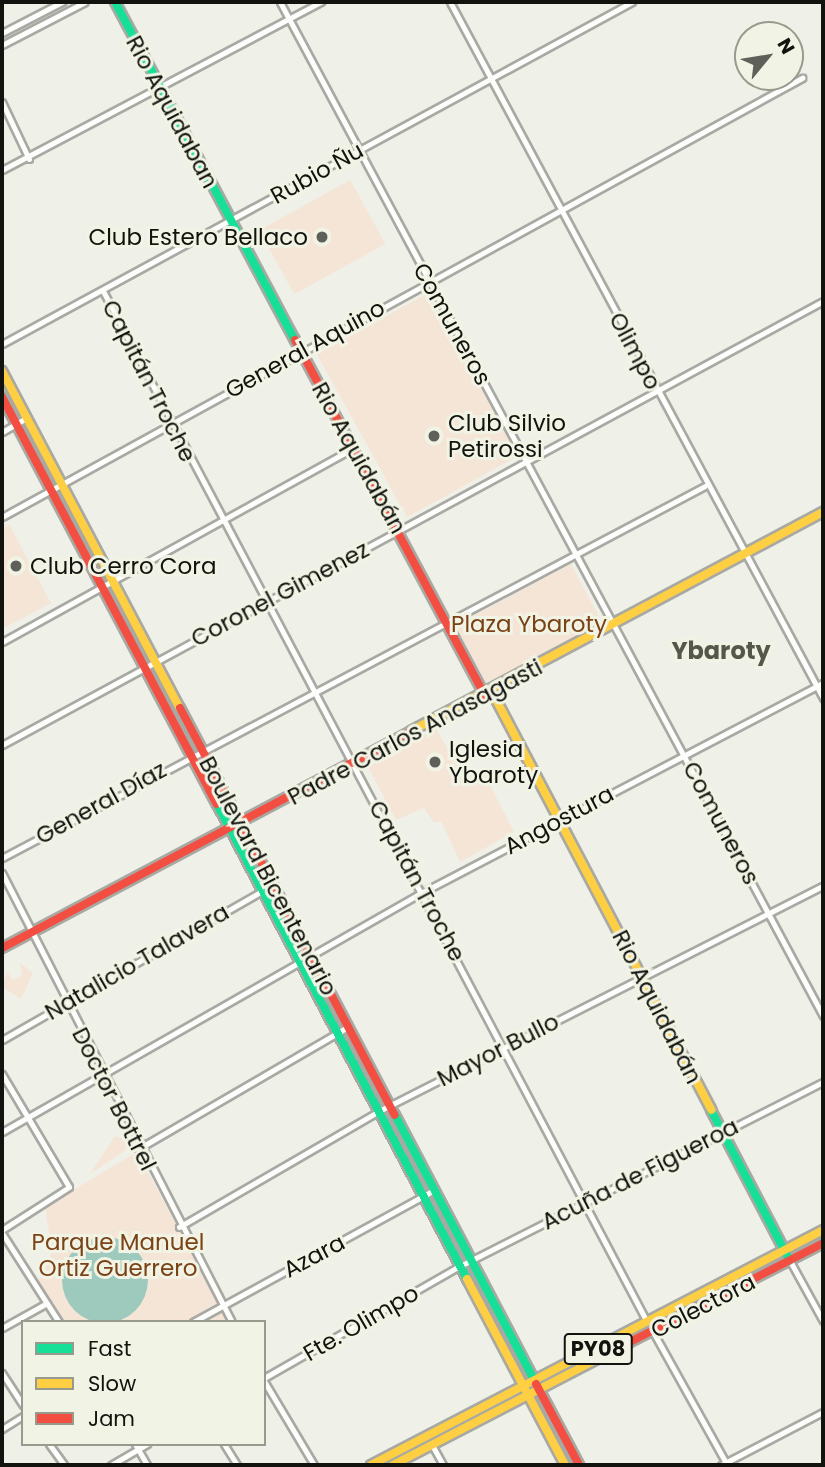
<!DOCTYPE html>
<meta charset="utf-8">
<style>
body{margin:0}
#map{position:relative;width:825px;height:1467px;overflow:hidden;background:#eff0e8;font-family:Poppins,sans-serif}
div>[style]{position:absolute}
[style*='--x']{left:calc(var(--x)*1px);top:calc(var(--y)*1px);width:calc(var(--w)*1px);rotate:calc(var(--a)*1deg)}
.green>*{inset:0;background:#f5e5d7;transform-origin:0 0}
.water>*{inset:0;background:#9ec9bd}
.round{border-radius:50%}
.roads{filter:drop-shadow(2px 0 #a8a9a3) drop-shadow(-2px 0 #a8a9a3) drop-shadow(0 2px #a8a9a3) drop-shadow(0 -2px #a8a9a3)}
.street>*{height:5px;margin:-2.5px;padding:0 2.5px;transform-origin:2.5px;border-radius:2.5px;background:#fdfdfc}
.fast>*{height:8px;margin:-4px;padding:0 4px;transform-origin:4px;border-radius:4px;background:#16e098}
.slow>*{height:8px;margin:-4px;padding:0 4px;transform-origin:4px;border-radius:4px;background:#ffcf43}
.jam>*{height:8px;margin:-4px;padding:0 4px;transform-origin:4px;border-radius:4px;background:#f24e42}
.dots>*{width:19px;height:19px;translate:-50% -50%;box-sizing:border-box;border:4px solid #f1f4e4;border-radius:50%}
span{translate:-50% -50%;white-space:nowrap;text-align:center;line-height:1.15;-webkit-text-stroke:6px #f1f4e4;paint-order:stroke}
.shield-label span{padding:2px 5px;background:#f1f4e4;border:2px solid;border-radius:5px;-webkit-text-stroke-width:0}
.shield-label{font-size:21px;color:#12130e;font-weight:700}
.street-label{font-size:23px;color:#12130e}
.poi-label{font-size:23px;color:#12130e}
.right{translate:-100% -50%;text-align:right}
.left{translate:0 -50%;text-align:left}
.park-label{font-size:23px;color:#7a4216}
.neighbourhood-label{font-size:24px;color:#545749;font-weight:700}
.frame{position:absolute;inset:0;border:4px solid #12130e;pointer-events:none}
.legend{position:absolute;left:21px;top:1320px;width:245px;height:126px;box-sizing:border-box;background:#f1f4e4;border:2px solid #989a8e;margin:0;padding:9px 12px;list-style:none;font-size:21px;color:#12130e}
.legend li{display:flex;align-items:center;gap:14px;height:35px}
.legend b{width:35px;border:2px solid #989a8e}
.north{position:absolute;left:734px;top:21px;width:70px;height:70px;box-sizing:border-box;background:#f1f4e4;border:2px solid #989a8e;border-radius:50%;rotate:60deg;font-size:19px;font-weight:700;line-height:28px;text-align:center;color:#12130e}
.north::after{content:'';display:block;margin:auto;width:24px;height:32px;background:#5f605a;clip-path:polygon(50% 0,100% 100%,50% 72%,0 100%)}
</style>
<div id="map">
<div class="green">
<i style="left:350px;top:180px;width:73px;height:104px;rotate:61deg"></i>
<i style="left:428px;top:293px;width:186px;height:127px;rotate:61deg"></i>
<i style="clip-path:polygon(9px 524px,51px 603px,2px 629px,2px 529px)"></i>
<i style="left:571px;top:564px;width:69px;height:131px;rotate:62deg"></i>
<i style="clip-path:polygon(436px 729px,463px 775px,482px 769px,514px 832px,460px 862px,441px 821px,434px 823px,424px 808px,396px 820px,368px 767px)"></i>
<i style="clip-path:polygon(20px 963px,33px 973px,21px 999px,2px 987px,7px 972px,13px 980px,22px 975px)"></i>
<i style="clip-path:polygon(115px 1136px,127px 1140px,126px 1150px,90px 1174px)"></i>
<i style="clip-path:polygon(137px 1152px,229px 1322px,63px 1322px,38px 1281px,52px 1252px,45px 1207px)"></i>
</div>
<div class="water">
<i class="round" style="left:62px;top:1237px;width:86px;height:86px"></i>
</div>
<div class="roads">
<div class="street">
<i style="--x:280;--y:2;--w:1150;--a:61.83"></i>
<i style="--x:450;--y:2;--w:790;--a:61.81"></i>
<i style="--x:2;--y:33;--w:68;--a:-27.3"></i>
<i style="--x:2;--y:45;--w:93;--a:-27.4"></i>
<i style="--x:2;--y:102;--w:63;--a:64.7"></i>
<i style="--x:2;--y:170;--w:361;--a:-27.8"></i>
<i style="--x:103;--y:291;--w:1166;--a:62.18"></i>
<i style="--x:2;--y:344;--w:717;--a:-28.5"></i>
<i style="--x:2;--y:432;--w:28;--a:-30"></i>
<i style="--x:2;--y:517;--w:913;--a:-28.76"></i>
<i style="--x:2;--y:642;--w:401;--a:-28.9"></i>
<i style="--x:2;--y:745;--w:933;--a:-28.4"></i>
<i style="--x:2;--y:858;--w:795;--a:-27.89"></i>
<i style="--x:2;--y:873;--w:504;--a:62.88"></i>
<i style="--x:2;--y:1040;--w:312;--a:-29.8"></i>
<i style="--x:2;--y:1074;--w:131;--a:59.3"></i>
<i style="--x:69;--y:1187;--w:80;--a:147.3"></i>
<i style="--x:2;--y:1132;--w:485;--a:-29.7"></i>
<i style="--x:423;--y:892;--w:451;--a:-27.6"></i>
<i style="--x:138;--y:1149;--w:243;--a:-30.2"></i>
<i style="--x:179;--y:1227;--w:229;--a:-30.1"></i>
<i style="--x:377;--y:1112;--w:500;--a:-26.9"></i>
<i style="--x:2;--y:1233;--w:106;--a:57.4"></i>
<i style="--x:790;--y:1261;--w:68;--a:61.2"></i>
<i style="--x:193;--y:1322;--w:275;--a:-28.7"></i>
<i style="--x:2;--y:1328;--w:51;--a:-29.1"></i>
<i style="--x:652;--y:1330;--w:154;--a:60.9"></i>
<i style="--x:2;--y:1373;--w:38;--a:57"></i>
<i style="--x:264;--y:1378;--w:224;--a:-29.8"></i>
<i style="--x:458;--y:1267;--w:409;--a:-26.9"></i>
<i style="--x:264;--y:1381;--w:98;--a:59.2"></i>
<i style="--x:2;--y:1429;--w:25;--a:-32"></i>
<i style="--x:49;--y:1444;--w:26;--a:54"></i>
<i style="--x:135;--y:1444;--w:24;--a:60"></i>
<i style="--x:224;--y:1444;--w:25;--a:58"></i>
<i style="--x:432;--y:1445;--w:23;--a:61"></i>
<i style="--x:111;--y:1465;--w:42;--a:-30.3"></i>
<i style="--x:721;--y:1465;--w:115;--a:-27.5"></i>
</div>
<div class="fast">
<i style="--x:115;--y:2;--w:383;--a:62"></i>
<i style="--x:217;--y:804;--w:537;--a:62.24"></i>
<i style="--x:711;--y:1110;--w:170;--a:62.4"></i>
<i style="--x:395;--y:1115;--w:304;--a:62.3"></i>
</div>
<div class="slow">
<i style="--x:2;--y:371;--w:381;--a:62.2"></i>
<i style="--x:492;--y:692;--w:472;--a:62.3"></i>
<i style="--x:411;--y:731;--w:467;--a:-28"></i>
<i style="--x:467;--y:1279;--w:210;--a:62.2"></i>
<i style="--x:371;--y:1465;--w:509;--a:-27.47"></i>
<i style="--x:393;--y:1465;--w:265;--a:-27.4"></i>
</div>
<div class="jam">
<i style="--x:295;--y:340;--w:404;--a:61.9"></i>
<i style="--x:2;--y:397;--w:460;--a:62.2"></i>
<i style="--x:180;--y:708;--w:460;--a:62.2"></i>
<i style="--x:2;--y:948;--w:463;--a:-27.9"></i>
<i style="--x:628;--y:1343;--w:219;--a:-27.1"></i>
<i style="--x:536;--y:1384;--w:92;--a:62"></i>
</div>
</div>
<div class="dots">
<i style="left:322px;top:237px;background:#5f605a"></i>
<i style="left:434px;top:436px;background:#5f605a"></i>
<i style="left:16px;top:566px;background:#5f605a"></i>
<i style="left:435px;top:762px;background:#5f605a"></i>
</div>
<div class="shield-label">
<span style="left:598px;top:1349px">PY08</span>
</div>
<div class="street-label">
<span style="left:172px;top:112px;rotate:62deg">Rio Aquidaban</span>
<span style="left:317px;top:173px;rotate:-29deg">Rubio Ñu</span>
<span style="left:452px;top:324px;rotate:61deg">Comuneros</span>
<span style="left:305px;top:349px;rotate:-29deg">General Aquino</span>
<span style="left:635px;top:351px;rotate:62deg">Olimpo</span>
<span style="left:149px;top:381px;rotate:63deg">Capitán Troche</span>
<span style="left:359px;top:458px;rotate:61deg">Rio Aquidabán</span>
<span style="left:280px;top:594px;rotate:-28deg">Coronel Gimenez</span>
<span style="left:415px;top:732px;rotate:-28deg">Padre Carlos Anasagasti</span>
<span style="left:101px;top:803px;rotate:-29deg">General Díaz</span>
<span style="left:559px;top:820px;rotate:-28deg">Angostura</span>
<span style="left:721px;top:823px;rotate:62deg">Comuneros</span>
<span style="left:268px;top:876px;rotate:62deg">Boulevard Bicentenario</span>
<span style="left:417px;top:881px;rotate:62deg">Capitán Troche</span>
<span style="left:137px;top:962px;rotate:-30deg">Natalicio Talavera</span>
<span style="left:657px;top:1007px;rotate:63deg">Rio Aquidabán</span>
<span style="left:498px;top:1050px;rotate:-27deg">Mayor Bullo</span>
<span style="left:114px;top:1099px;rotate:63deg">Doctor Bottrel</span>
<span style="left:640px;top:1174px;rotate:-27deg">Acuña de Figueroa</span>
<span style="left:314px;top:1256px;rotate:-28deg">Azara</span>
<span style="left:703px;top:1306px;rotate:-27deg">Colectora</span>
<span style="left:361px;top:1323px;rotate:-30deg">Fte. Olimpo</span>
</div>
<div class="poi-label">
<span class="right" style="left:308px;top:237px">Club Estero Bellaco</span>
<span class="left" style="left:448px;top:436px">Club Silvio<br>Petirossi</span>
<span class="left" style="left:30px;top:566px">Club Cerro Cora</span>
<span class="left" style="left:449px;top:762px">Iglesia<br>Ybaroty</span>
</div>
<div class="park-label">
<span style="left:529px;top:624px">Plaza Ybaroty</span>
<span style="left:118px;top:1255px">Parque Manuel<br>Ortiz Guerrero</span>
</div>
<div class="neighbourhood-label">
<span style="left:721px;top:651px">Ybaroty</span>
</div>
<div class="frame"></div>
<ul class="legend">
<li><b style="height:9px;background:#16e098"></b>Fast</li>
<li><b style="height:9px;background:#ffcf43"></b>Slow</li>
<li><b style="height:9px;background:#f24e42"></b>Jam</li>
</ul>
<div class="north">N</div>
</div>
